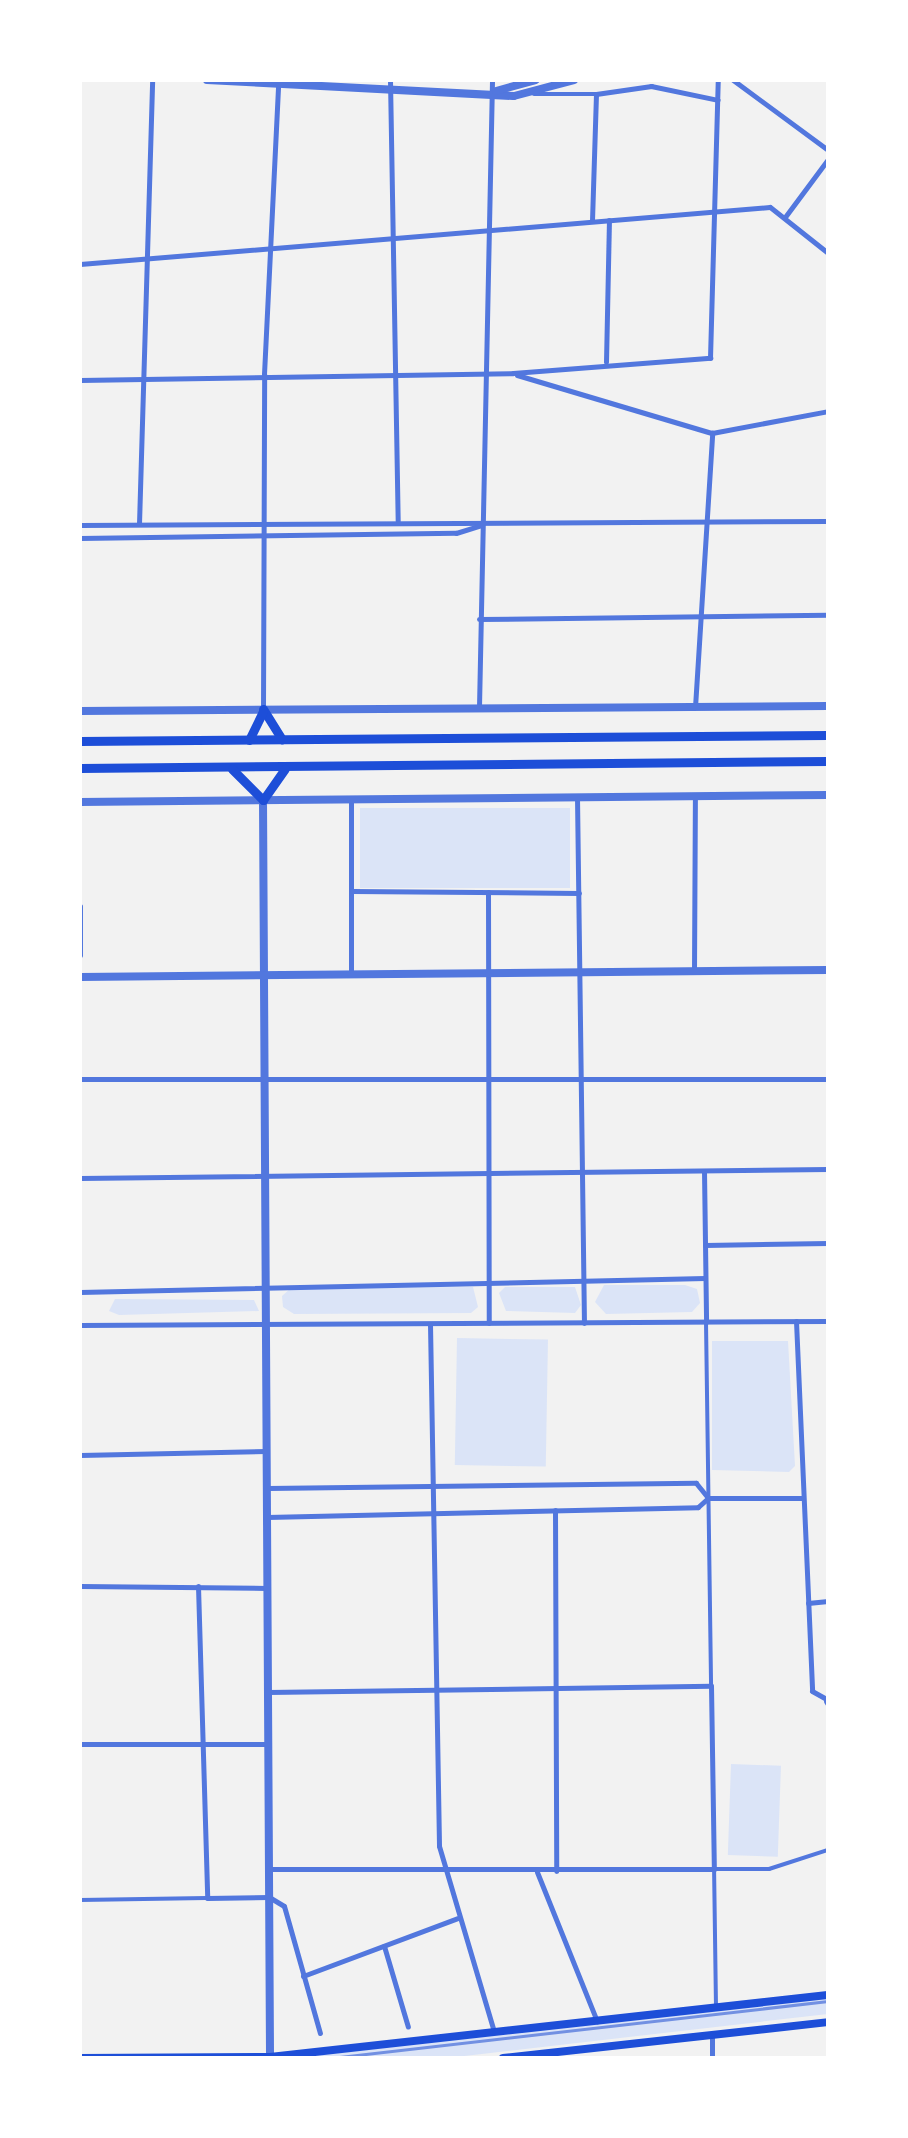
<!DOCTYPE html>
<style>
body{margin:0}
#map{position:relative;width:908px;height:2138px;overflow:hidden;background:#f2f2f2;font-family:Manrope,sans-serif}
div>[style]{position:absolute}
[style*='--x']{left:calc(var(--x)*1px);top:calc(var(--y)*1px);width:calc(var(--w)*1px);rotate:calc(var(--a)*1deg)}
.green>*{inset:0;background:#dbe4f7;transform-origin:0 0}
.pedestrian>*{height:4px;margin:-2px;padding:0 2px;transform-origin:2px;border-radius:2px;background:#5277de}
.minor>*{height:5px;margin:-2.5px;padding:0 2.5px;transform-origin:2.5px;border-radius:2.5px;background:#5277de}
.tertiary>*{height:8px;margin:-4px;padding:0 4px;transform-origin:4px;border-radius:4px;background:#5277de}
.secondary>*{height:8px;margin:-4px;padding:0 4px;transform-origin:4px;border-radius:4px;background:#1d4ed8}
.trunk>*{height:9px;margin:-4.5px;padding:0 4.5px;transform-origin:4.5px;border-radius:4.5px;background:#1d4ed8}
.tram>*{height:2.5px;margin:-1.25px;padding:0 1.25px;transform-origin:1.25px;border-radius:1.25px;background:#7290e2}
span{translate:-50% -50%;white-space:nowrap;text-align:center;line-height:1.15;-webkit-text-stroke:8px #fff;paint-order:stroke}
.frame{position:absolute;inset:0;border:82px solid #fff;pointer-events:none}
</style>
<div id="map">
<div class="green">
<i style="left:360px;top:808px;width:210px;height:80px"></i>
<i style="clip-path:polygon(604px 1285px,685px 1285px,697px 1289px,700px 1303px,692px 1312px,606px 1314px,595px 1302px)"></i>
<i style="clip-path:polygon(473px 1287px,478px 1307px,471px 1313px,294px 1314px,283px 1307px,282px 1296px,291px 1288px)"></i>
<i style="clip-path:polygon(505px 1287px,575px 1287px,581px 1305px,575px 1313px,506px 1311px,499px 1293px)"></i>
<i style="clip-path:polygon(115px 1299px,254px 1300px,259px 1311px,119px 1315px,109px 1311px)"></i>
<i style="left:457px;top:1338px;width:91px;height:127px;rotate:1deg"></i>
<i style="clip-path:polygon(712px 1341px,788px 1341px,795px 1466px,789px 1472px,712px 1470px)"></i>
<i style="left:731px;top:1764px;width:50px;height:91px;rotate:2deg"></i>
<i style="clip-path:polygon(828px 1998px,828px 2014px,447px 2058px,295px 2058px)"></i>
</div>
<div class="pedestrian">
<i style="--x:534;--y:94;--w:62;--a:0"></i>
<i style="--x:706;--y:1322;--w:364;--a:89.2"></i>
<i style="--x:826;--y:1702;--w:4;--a:56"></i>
<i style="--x:80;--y:1900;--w:127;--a:-0.9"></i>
<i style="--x:716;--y:2007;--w:138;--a:-90.8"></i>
<i style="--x:714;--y:1869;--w:55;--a:0"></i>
<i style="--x:769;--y:1869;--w:62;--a:-17.9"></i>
</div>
<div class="minor">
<i style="--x:390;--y:80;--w:441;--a:89"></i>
<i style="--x:733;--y:80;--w:118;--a:36.4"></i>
<i style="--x:785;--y:217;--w:72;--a:-53.4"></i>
<i style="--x:592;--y:221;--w:127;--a:-88.2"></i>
<i style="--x:596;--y:94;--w:56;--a:-8.3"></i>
<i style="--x:651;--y:86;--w:68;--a:11.8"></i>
<i style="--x:80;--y:264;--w:692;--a:-4.72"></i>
<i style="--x:770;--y:207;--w:74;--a:38.4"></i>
<i style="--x:606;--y:362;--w:142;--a:-88.8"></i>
<i style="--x:517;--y:375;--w:203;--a:16.6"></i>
<i style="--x:712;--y:433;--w:118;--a:-10.7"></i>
<i style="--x:80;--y:380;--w:433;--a:-0.9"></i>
<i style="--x:513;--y:373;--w:198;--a:-4.4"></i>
<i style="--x:710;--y:358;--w:278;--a:-88.4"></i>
<i style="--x:139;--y:524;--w:444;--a:-88.3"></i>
<i style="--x:80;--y:525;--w:748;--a:-0.31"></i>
<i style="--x:80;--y:538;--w:376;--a:-0.8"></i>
<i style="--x:456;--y:533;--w:24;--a:-17"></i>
<i style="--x:479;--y:619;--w:349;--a:-0.7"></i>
<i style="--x:479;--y:707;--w:627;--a:-88.81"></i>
<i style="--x:695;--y:707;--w:275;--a:-86.4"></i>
<i style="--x:263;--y:709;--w:335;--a:-89.8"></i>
<i style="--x:264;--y:374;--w:291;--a:-87.2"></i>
<i style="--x:577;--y:797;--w:526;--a:89.24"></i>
<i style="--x:351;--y:799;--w:175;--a:90"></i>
<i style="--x:352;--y:891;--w:227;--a:0.5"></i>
<i style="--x:488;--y:892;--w:431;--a:89.9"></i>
<i style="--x:80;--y:906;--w:49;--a:90"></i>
<i style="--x:694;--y:971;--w:175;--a:-89.7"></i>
<i style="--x:80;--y:1079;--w:748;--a:0"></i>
<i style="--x:704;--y:1171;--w:151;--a:89.2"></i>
<i style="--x:80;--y:1178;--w:748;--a:-0.69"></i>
<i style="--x:705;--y:1245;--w:123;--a:-0.9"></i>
<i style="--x:80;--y:1292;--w:625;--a:-1.28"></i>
<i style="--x:796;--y:1321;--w:370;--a:87.5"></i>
<i style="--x:812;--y:1691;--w:18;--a:29"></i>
<i style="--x:430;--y:1324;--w:522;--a:89.01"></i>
<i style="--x:439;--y:1846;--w:194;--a:73.5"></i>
<i style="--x:80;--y:1325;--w:748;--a:-0.31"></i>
<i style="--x:80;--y:1455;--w:186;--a:-1.2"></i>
<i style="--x:268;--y:1488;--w:428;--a:-0.7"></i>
<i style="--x:696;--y:1483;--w:19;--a:51"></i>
<i style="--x:555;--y:1510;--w:361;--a:89.8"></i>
<i style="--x:267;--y:1517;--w:431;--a:-1.3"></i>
<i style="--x:698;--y:1507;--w:13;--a:-42"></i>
<i style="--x:708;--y:1498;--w:95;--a:0"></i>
<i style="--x:80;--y:1586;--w:187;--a:0.6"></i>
<i style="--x:198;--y:1586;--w:312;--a:88.3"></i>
<i style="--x:207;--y:1898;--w:62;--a:-0.9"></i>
<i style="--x:269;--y:1897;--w:17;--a:31"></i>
<i style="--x:284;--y:1906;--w:132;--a:74.2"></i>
<i style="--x:808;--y:1603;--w:20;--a:-6"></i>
<i style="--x:268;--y:1692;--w:443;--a:-0.8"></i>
<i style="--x:711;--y:1686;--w:183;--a:89.1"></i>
<i style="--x:714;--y:1869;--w:445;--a:180"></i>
<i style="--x:80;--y:1744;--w:187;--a:0"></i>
<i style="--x:537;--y:1872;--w:161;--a:68.1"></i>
<i style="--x:384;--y:1946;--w:84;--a:73.5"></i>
<i style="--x:303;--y:1976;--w:165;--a:-20.5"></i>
<i style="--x:712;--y:2035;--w:23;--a:90"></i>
</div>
<div class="tertiary">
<i style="--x:207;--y:80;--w:307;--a:3"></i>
<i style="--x:514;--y:96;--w:62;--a:-14.9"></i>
<i style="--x:496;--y:91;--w:41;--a:-15.4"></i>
<i style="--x:80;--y:711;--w:748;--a:-0.38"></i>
<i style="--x:263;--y:800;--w:1258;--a:89.68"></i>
<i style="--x:80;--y:802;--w:748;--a:-0.54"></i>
<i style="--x:80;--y:977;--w:748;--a:-0.54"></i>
</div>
<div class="secondary">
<i style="--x:80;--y:2058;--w:190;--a:-0.3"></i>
<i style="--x:270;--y:2057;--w:561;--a:-6.34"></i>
<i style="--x:503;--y:2058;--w:327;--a:-6.3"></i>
</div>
<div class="trunk">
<i style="--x:263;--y:709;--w:36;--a:58"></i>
<i style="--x:249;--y:740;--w:32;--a:-64"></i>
<i style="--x:80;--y:741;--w:748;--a:-0.46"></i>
<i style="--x:80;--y:768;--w:748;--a:-0.54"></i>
<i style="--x:232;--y:769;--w:44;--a:45"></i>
<i style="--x:263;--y:800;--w:38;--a:-55"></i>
</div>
<div class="tram">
<i style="--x:331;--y:2058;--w:500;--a:-6.54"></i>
</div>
<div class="frame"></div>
</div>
